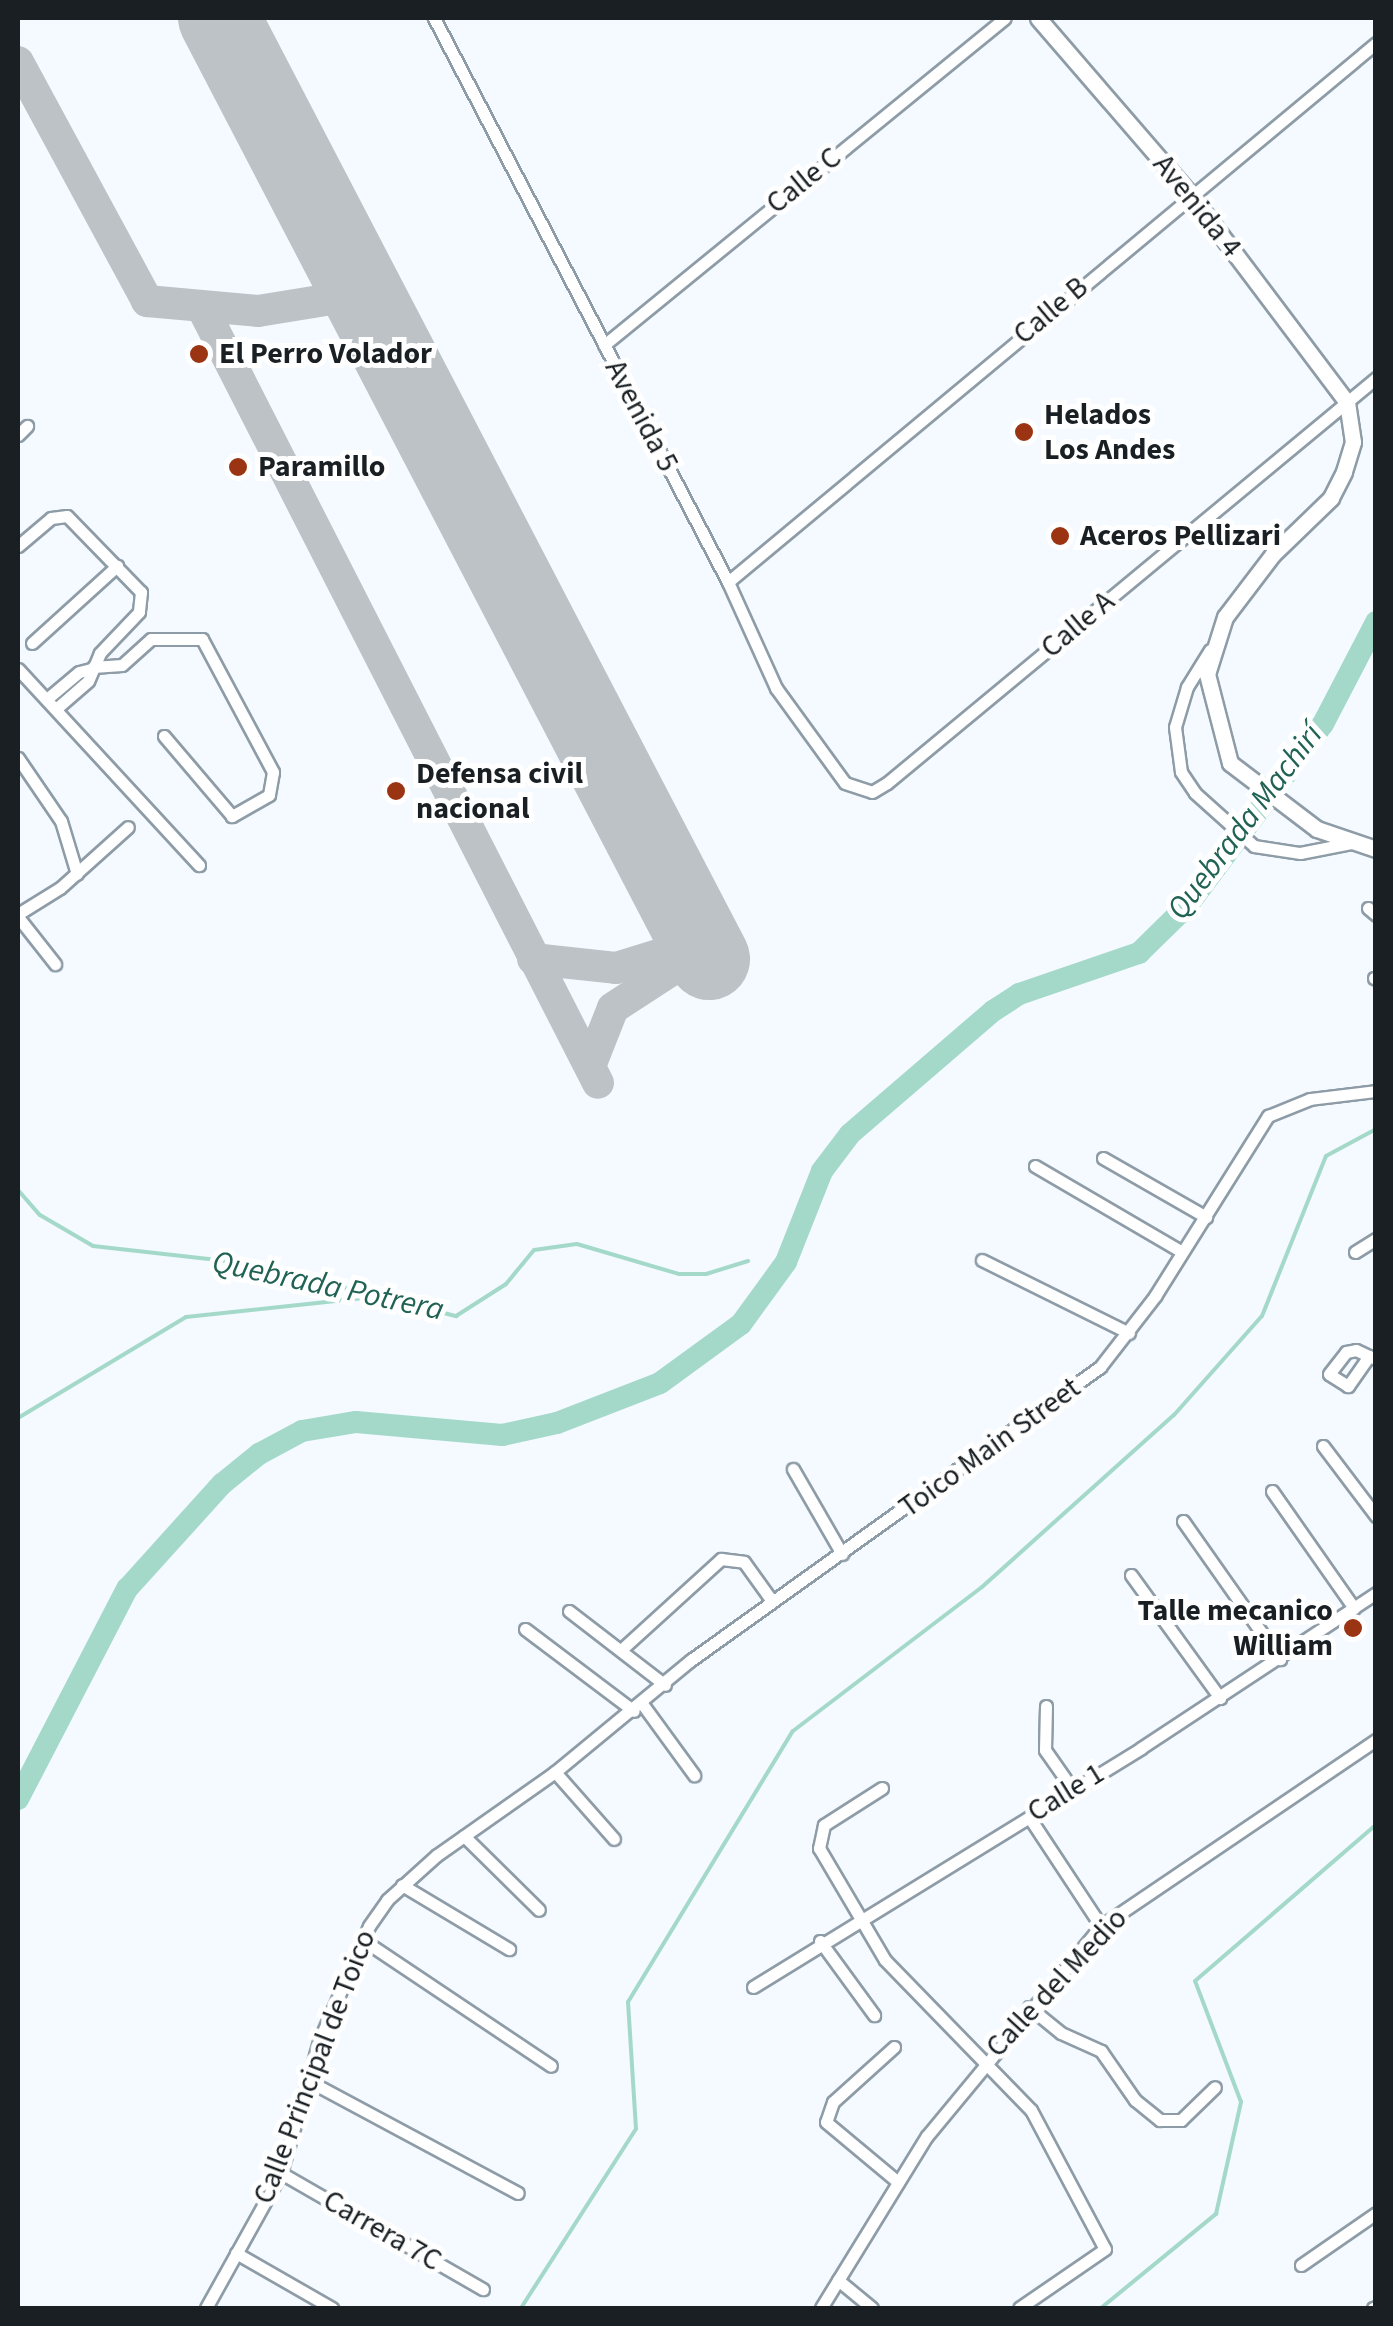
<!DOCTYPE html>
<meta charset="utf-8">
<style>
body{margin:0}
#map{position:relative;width:1393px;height:2326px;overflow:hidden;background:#f4faff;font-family:"Source Sans 3",sans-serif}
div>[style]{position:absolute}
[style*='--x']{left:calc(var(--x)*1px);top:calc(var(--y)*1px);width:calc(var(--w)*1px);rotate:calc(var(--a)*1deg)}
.stream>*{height:4px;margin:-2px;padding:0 2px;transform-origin:2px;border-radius:2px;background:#a4d9ca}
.river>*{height:22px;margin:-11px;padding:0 11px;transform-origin:11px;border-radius:11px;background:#a4d9ca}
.taxiway>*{height:32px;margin:-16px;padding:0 16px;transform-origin:16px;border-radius:16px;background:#bcc2c6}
.runway>*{height:82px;margin:-41px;padding:0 41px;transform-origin:41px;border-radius:41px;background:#bcc2c6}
.roads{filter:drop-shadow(2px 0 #8e9ca7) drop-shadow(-2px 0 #8e9ca7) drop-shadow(0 2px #8e9ca7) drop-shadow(0 -2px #8e9ca7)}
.minor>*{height:11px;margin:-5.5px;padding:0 5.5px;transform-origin:5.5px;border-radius:5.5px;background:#fff}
.secondary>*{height:15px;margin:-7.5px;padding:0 7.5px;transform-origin:7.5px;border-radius:7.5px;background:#fff}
.dots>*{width:28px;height:28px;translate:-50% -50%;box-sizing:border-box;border:5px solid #fff;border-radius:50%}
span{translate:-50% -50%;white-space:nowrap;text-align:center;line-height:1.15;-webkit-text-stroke:10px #fff;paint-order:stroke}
.street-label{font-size:30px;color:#191f23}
.poi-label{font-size:30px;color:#191f23;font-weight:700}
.left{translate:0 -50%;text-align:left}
.right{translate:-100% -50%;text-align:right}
.water-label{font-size:32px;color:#206354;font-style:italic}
.frame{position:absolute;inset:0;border:20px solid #191f23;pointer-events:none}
</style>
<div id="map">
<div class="stream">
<i style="--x:18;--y:1190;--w:33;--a:49"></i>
<i style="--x:40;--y:1215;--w:61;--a:30.3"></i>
<i style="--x:93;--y:1246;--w:161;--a:6.4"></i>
<i style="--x:253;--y:1264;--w:210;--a:14.4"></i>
<i style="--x:456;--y:1316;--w:59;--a:-32.6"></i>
<i style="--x:506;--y:1284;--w:44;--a:-50.5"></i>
<i style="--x:534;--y:1250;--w:43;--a:-7.9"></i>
<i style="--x:577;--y:1244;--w:106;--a:16.4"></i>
<i style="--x:679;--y:1274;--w:27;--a:0"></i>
<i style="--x:706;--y:1274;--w:44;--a:-17.2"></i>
<i style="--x:18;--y:1418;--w:196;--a:-31"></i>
<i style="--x:186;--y:1317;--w:188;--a:-6.1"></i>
<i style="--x:521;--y:2308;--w:213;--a:-57.3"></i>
<i style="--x:636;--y:2129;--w:127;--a:-93.6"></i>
<i style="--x:628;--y:2002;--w:317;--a:-58.7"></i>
<i style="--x:793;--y:1731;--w:238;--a:-37.3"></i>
<i style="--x:982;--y:1587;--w:258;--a:-41.9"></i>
<i style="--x:1174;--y:1415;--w:132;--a:-48.4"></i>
<i style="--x:1262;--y:1316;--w:172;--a:-68.2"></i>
<i style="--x:1326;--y:1156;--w:57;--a:-28.4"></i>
<i style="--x:1101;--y:2308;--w:149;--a:-39.3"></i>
<i style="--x:1216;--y:2214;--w:115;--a:-77.4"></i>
<i style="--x:1241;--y:2102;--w:129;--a:-110.8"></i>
<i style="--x:1195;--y:1981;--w:239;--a:-40.8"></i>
</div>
<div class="river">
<i style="--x:18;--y:1799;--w:237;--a:-62.6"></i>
<i style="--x:127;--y:1589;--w:142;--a:-47.9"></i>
<i style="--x:222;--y:1484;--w:48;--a:-39"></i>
<i style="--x:259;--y:1454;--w:49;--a:-28.1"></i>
<i style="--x:302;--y:1431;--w:55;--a:-9.5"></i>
<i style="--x:356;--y:1422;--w:147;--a:5.1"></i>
<i style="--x:502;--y:1435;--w:56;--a:-12.3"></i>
<i style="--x:557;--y:1423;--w:110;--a:-21.2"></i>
<i style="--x:660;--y:1383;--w:100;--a:-36.1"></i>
<i style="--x:741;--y:1324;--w:77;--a:-54"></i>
<i style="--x:786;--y:1262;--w:98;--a:-68.4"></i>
<i style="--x:822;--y:1171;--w:46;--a:-52.9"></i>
<i style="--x:850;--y:1134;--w:189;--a:-40.7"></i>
<i style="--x:993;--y:1011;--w:31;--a:-33"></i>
<i style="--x:1019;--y:994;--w:127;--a:-18.9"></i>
<i style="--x:1139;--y:953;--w:69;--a:-44.4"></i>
<i style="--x:1188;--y:905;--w:226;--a:-53.3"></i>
<i style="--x:1323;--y:724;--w:115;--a:-62.5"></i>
</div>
<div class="taxiway">
<i style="--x:18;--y:62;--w:272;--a:61.6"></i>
<i style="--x:147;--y:301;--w:111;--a:5.1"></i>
<i style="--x:258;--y:311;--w:106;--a:-9.2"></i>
<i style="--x:202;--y:307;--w:871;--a:62.96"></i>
<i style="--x:533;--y:959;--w:83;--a:6.2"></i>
<i style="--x:616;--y:968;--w:88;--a:-17.2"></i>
<i style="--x:590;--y:1066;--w:62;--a:-68.4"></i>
<i style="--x:613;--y:1008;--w:92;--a:-33"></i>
</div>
<div class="runway">
<i style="--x:219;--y:18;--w:1061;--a:62.49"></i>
</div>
<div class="roads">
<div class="minor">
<i style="--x:434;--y:18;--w:636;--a:62.47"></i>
<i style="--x:728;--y:582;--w:116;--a:65.6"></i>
<i style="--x:776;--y:688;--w:117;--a:54"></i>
<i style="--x:845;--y:783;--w:28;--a:18"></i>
<i style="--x:872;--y:792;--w:17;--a:-31"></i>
<i style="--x:887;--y:783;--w:635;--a:-39.63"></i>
<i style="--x:604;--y:345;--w:517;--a:-39.2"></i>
<i style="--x:18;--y:435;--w:13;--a:-45"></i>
<i style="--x:18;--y:546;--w:43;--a:-40.3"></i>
<i style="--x:51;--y:518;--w:16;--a:-7"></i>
<i style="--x:67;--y:516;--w:106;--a:45.8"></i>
<i style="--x:141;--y:592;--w:20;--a:96"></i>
<i style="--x:139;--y:612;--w:57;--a:133.6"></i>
<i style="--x:100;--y:653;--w:30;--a:113"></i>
<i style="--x:88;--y:681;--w:41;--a:138.9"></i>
<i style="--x:728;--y:582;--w:843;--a:-39.75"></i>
<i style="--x:32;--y:643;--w:115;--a:-42.2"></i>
<i style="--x:1210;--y:650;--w:44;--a:121.9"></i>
<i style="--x:1187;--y:687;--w:42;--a:106.7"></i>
<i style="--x:1175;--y:727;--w:45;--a:82.4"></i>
<i style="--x:1181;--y:772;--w:25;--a:56"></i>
<i style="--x:1195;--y:793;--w:79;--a:41.9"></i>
<i style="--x:1254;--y:846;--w:47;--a:8.7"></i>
<i style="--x:1300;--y:853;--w:52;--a:-11.1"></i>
<i style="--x:93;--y:667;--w:29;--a:-4"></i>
<i style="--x:122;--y:665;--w:39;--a:-42"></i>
<i style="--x:151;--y:639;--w:51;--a:0"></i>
<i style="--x:202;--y:639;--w:151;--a:61.9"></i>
<i style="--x:273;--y:772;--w:23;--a:100"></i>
<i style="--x:269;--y:795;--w:43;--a:150.4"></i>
<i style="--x:232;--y:816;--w:105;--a:-130.4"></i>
<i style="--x:18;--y:669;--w:267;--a:47.3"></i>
<i style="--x:48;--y:698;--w:40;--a:-40"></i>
<i style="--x:79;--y:672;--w:12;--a:-14"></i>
<i style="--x:18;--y:758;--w:76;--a:55.7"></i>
<i style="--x:61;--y:821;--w:55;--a:73.2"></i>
<i style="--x:1368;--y:908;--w:11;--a:41"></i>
<i style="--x:18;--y:914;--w:49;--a:-31.8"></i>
<i style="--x:60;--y:888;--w:91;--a:-41.9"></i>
<i style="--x:18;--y:917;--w:60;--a:51.8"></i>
<i style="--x:1374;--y:978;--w:2;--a:27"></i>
<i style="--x:1103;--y:1158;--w:119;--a:29.8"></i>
<i style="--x:1035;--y:1166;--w:170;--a:30.3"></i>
<i style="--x:1355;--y:1252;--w:25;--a:-32"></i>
<i style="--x:982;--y:1260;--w:164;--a:26.4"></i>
<i style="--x:1369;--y:1356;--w:37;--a:125"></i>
<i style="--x:1348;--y:1386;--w:22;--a:-148"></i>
<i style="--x:1329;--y:1374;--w:28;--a:-52"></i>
<i style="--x:1346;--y:1352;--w:10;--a:-11"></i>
<i style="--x:1356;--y:1350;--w:14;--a:25"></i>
<i style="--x:1369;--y:1356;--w:8;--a:23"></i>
<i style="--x:1323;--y:1446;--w:88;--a:52.9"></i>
<i style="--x:793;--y:1469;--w:98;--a:60"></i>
<i style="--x:1272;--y:1491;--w:143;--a:55"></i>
<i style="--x:1183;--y:1521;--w:169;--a:54.9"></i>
<i style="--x:1131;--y:1575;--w:152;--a:54.1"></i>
<i style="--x:569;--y:1611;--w:121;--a:37.6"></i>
<i style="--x:525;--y:1629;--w:136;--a:37"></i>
<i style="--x:622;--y:1649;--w:134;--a:-42.3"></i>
<i style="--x:721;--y:1559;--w:23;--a:7"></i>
<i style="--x:744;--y:1562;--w:48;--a:54.3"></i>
<i style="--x:643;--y:1705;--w:87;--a:53.9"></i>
<i style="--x:1046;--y:1706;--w:44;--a:91.3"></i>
<i style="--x:1045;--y:1750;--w:45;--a:54.9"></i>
<i style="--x:555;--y:1772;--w:89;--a:48.6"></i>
<i style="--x:882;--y:1788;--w:69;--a:147.5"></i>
<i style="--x:824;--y:1825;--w:24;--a:102"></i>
<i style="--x:819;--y:1848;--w:130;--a:59.5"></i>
<i style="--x:885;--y:1960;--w:209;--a:45.8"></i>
<i style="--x:1031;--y:2110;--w:157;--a:62"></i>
<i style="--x:1105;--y:2249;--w:104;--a:145.5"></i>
<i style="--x:1029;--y:1817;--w:131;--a:56.6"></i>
<i style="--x:464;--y:1836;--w:105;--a:44.6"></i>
<i style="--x:402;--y:1885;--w:125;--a:30.9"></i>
<i style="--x:363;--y:1940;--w:226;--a:33.8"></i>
<i style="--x:820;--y:1941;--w:92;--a:53.9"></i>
<i style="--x:753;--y:1987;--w:456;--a:-31.6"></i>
<i style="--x:1141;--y:1748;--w:282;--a:-33.4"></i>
<i style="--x:1029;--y:2007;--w:41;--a:39.1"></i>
<i style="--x:1061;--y:2033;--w:44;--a:24.2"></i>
<i style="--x:1101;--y:2051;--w:60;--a:55.2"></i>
<i style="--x:1135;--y:2100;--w:32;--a:39"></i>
<i style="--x:1160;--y:2120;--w:21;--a:0"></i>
<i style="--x:1181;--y:2120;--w:47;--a:-44.1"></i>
<i style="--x:894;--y:2047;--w:82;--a:138"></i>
<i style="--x:833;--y:2102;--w:21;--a:109"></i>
<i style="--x:826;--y:2122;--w:94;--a:39.8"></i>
<i style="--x:307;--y:2080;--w:239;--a:28.2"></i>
<i style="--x:281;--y:2173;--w:233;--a:29.9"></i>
<i style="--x:236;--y:2253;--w:111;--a:29.8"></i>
<i style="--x:1301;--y:2265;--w:91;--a:-34.7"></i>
<i style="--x:838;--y:2280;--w:44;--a:39.5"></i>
<i style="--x:206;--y:2308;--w:154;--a:-60.9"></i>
<i style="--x:281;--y:2173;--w:137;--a:-73.9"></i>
<i style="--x:319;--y:2041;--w:125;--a:-66.5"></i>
<i style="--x:369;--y:1926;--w:32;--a:-55"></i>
<i style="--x:387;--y:1900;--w:67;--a:-42"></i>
<i style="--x:437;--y:1855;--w:144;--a:-35.1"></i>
<i style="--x:555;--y:1772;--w:176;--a:-39.5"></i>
<i style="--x:691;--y:1660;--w:503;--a:-35.62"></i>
<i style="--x:1100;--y:1367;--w:90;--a:-52.2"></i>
<i style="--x:1155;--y:1296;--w:213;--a:-57.9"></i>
<i style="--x:1268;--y:1116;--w:45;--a:-22"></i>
<i style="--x:1310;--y:1099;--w:66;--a:-6.9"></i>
<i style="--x:821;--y:2308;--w:202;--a:-58.4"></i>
<i style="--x:927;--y:2136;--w:273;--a:-50.4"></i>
<i style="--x:1101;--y:1926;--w:332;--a:-34.1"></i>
<i style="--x:1373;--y:2308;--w:3;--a:-18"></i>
</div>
<div class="secondary">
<i style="--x:1038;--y:18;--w:233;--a:49.2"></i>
<i style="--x:1190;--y:194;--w:261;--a:53"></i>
<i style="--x:1347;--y:402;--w:40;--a:81.5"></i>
<i style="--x:1353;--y:442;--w:31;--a:107"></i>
<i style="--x:1344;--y:472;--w:29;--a:117"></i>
<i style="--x:1331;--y:498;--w:81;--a:136"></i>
<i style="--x:1273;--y:554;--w:79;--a:127.3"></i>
<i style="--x:1225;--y:617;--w:60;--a:107.5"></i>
<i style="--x:1207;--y:674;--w:92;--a:75.5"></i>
<i style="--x:1230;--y:763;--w:109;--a:37.2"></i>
<i style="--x:1317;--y:829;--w:62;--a:18.7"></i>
</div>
</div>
<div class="dots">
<i style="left:199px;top:354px;background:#9b3412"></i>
<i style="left:1024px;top:432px;background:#9b3412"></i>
<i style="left:238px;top:467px;background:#9b3412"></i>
<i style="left:1060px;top:536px;background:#9b3412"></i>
<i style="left:396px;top:791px;background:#9b3412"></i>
<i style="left:1353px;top:1628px;background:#9b3412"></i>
</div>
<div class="street-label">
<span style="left:804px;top:181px;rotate:-39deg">Calle C</span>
<span style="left:1197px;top:206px;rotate:51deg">Avenida 4</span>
<span style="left:1051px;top:311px;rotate:-40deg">Calle B</span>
<span style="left:641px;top:416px;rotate:62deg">Avenida 5</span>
<span style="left:1078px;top:625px;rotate:-40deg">Calle A</span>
<span style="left:990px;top:1448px;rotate:-36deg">Toico Main Street</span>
<span style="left:1066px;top:1793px;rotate:-32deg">Calle 1</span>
<span style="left:1057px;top:1983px;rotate:-47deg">Calle del Medio</span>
<span style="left:315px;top:2067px;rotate:-69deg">Calle Principal de Toico</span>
<span style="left:382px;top:2231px;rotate:30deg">Carrera 7C</span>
</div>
<div class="poi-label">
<span class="left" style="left:219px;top:354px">El Perro Volador</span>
<span class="left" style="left:1044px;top:432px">Helados<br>Los Andes</span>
<span class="left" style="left:258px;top:467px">Paramillo</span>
<span class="left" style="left:1080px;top:536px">Aceros Pellizari</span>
<span class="left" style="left:416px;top:791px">Defensa civil<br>nacional</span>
<span class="right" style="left:1333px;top:1628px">Talle mecanico<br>William</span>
</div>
<div class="water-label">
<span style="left:1245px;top:822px;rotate:-53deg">Quebrada Machirí</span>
<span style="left:328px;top:1286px;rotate:12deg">Quebrada Potrera</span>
</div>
<div class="frame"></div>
</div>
